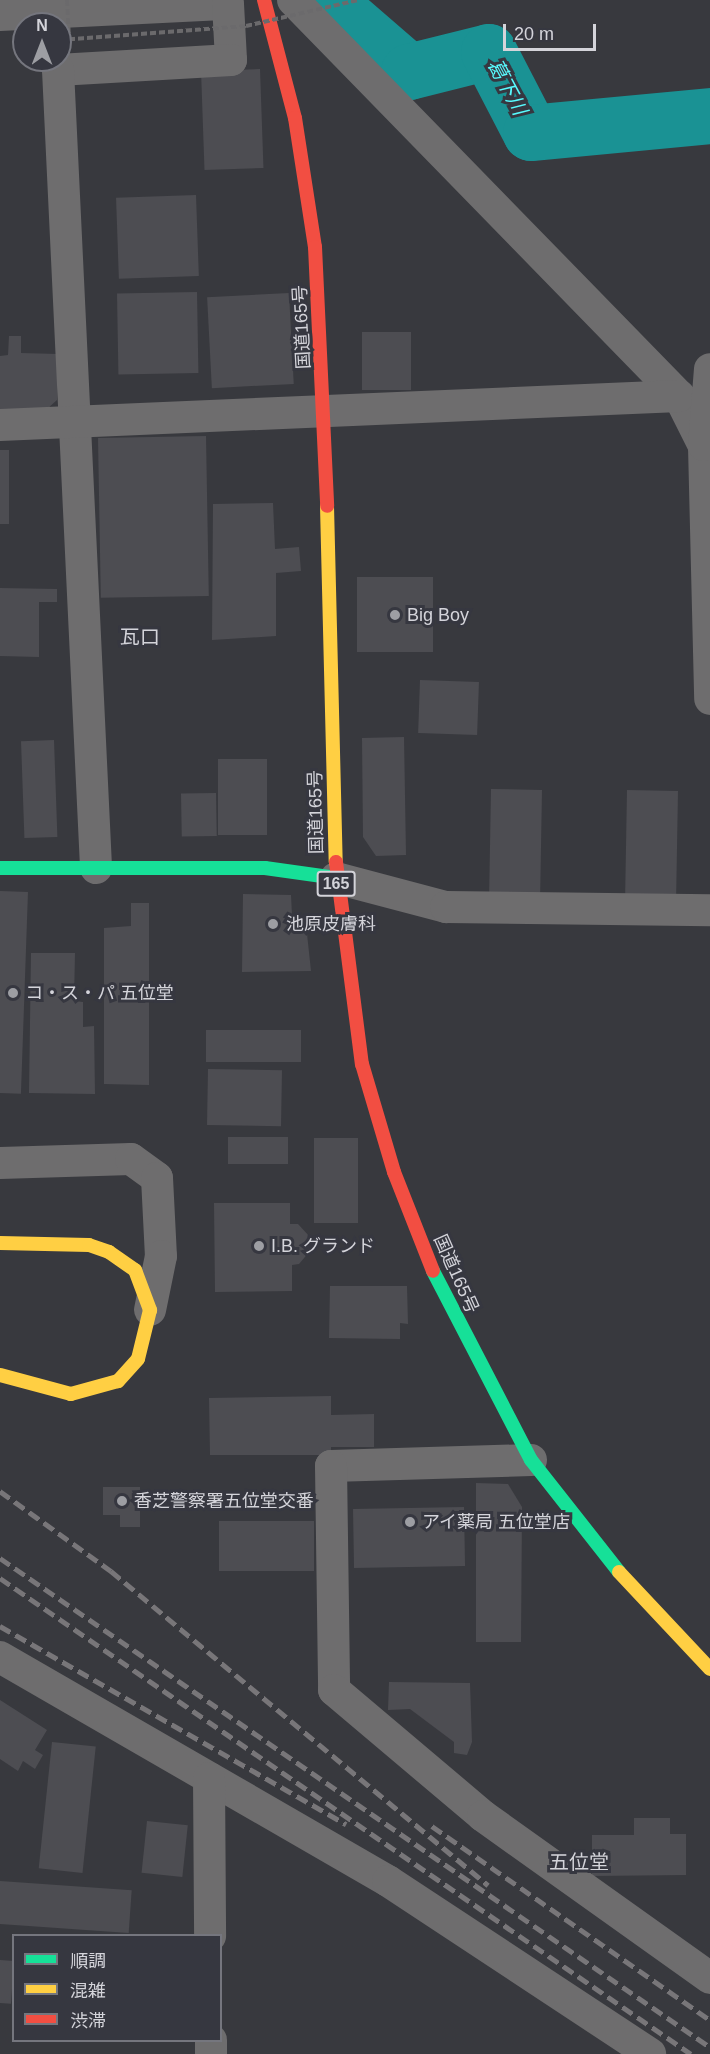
<!DOCTYPE html>
<meta charset="utf-8">
<style>
body{margin:0}
#map{position:relative;width:710px;height:2054px;overflow:hidden;background:#38393e;font-family:Helvetica,"Noto Sans JP",sans-serif}
div>[style]{position:absolute}
[style*='--x']{left:calc(var(--x)*1px);top:calc(var(--y)*1px);width:calc(var(--w)*1px);rotate:calc(var(--a)*1deg)}
.river>*{height:56px;margin:-28px;padding:0 28px;transform-origin:28px;border-radius:28px;background:#1a9294}
.building>*{inset:0;background:#4d4d52;transform-origin:0 0}
.street>*{height:32px;margin:-16px;padding:0 16px;transform-origin:16px;border-radius:16px;background:#6e6d6e}
.fast>*{height:14px;margin:-7px;padding:0 7px;transform-origin:7px;border-radius:7px;background:#16e098}
.slow>*{height:14px;margin:-7px;padding:0 7px;transform-origin:7px;border-radius:7px;background:#ffcf43}
.jam>*{height:14px;margin:-7px;padding:0 7px;transform-origin:7px;border-radius:7px;background:#f24e42}
.rail>*{height:4.5px;margin-top:-2.25px;transform-origin:0;background:repeating-linear-gradient(90deg,#787679 0 12px,transparent 0 18px)}
.path-bridge>*{height:4px;margin-top:-2px;transform-origin:0;background:repeating-linear-gradient(90deg,#6b6a6c 0 6px,transparent 0 9px)}
.dots>*{width:16px;height:16px;translate:-50% -50%;box-sizing:border-box;border:3px solid #363740;border-radius:50%}
span{translate:-50% -50%;white-space:nowrap;text-align:center;line-height:1.15;-webkit-text-stroke:6px #363740;paint-order:stroke}
.shield-label span{padding:2px 4px;background:#363740;border:2px solid;border-radius:4px;-webkit-text-stroke-width:0}
.shield-label{font-size:16px;color:#d4d4da;font-weight:700}
.street-label{font-size:18px;color:#d4d4da}
.poi-label{font-size:18px;color:#d4d4da}
.left{translate:0 -50%;text-align:left}
.water-label{font-size:20px;color:#58fbfe;font-style:italic}
.neighbourhood-label{font-size:20px;color:#d4d4da}
.legend{position:absolute;left:12px;top:1934px;width:210px;height:108px;box-sizing:border-box;background:#363740;border:2px solid #75767e;margin:0;padding:8px 10px;list-style:none;font-size:18px;color:#d4d4da}
.legend li{display:flex;align-items:center;gap:12px;height:30px}
.legend b{width:30px;border:2px solid #75767e}
.north{position:absolute;left:12px;top:12px;width:60px;height:60px;box-sizing:border-box;background:#363740;border:2px solid #75767e;border-radius:50%;rotate:0deg;font-size:16px;font-weight:700;line-height:24px;text-align:center;color:#d4d4da}
.north::after{content:'';display:block;margin:auto;width:21px;height:27px;background:#9d9ea3;clip-path:polygon(50% 0,100% 100%,50% 72%,0 100%)}
.scale{position:absolute;left:503px;top:24px;width:93px;height:27px;box-sizing:border-box;border:3px solid #d4d4da;border-top:0;padding-left:8px;font-size:18px;line-height:21px;white-space:nowrap;color:#d4d4da;-webkit-text-stroke:4px #363740;paint-order:stroke}
</style>
<div id="map">
<div class="river">
<i style="--x:326;--y:0;--w:110;--a:40.9"></i>
<i style="--x:409;--y:72;--w:82;--a:-14"></i>
<i style="--x:489;--y:52;--w:91;--a:62.6"></i>
<i style="--x:531;--y:133;--w:180;--a:-5.4"></i>
</div>
<div class="building">
<i style="left:260px;top:69px;width:99px;height:59px;rotate:88deg"></i>
<i style="left:196px;top:195px;width:81px;height:80px;rotate:88deg"></i>
<i style="left:197px;top:292px;width:81px;height:80px;rotate:89deg"></i>
<i style="left:289px;top:293px;width:91px;height:82px;rotate:87deg"></i>
<i style="left:411px;top:332px;width:58px;height:49px;rotate:90deg"></i>
<i style="clip-path:polygon(9px 336px,21px 336px,21px 353px,58px 354px,57px 400px,47px 409px,0 409px,0 356px,8px 355px)"></i>
<i style="left:206px;top:436px;width:160px;height:108px;rotate:89deg"></i>
<i style="left:0;top:450px;width:9px;height:74px"></i>
<i style="clip-path:polygon(273px 503px,275px 549px,299px 547px,301px 571px,276px 573px,276px 636px,212px 640px,213px 504px)"></i>
<i style="left:433px;top:577px;width:75px;height:76px;rotate:90deg"></i>
<i style="clip-path:polygon(0 588px,57px 589px,57px 602px,39px 602px,39px 657px,0 656px)"></i>
<i style="left:420px;top:680px;width:59px;height:53px;rotate:2deg"></i>
<i style="clip-path:polygon(404px 737px,406px 855px,376px 856px,363px 837px,362px 738px)"></i>
<i style="left:54px;top:740px;width:97px;height:33px;rotate:88deg"></i>
<i style="left:218px;top:759px;width:49px;height:76px"></i>
<i style="left:491px;top:789px;width:51px;height:104px;rotate:1deg"></i>
<i style="left:627px;top:790px;width:51px;height:104px;rotate:1deg"></i>
<i style="left:216px;top:793px;width:43px;height:35px;rotate:89deg"></i>
<i style="left:0;top:891px;width:28px;height:202px;rotate:2deg"></i>
<i style="clip-path:polygon(243px 894px,291px 895px,292px 915px,305px 915px,311px 971px,242px 972px)"></i>
<i style="clip-path:polygon(131px 903px,149px 903px,149px 1085px,104px 1084px,104px 928px,131px 926px)"></i>
<i style="clip-path:polygon(31px 953px,75px 953px,74px 1001px,83px 1002px,83px 1027px,94px 1026px,95px 1094px,29px 1093px)"></i>
<i style="left:206px;top:1030px;width:95px;height:32px"></i>
<i style="left:208px;top:1069px;width:74px;height:56px;rotate:1deg"></i>
<i style="left:228px;top:1137px;width:60px;height:27px"></i>
<i style="left:314px;top:1138px;width:44px;height:85px"></i>
<i style="clip-path:polygon(214px 1203px,290px 1203px,290px 1224px,298px 1224px,310px 1237px,303px 1244px,310px 1251px,299px 1264px,292px 1265px,292px 1291px,215px 1292px)"></i>
<i style="clip-path:polygon(330px 1286px,407px 1286px,408px 1324px,400px 1323px,400px 1339px,329px 1338px)"></i>
<i style="clip-path:polygon(331px 1396px,331px 1415px,374px 1414px,374px 1447px,331px 1447px,331px 1455px,210px 1455px,209px 1398px)"></i>
<i style="clip-path:polygon(476px 1483px,508px 1484px,522px 1507px,521px 1642px,476px 1642px)"></i>
<i style="clip-path:polygon(103px 1487px,140px 1487px,140px 1527px,120px 1527px,120px 1515px,103px 1515px)"></i>
<i style="left:464px;top:1507px;width:59px;height:111px;rotate:89deg"></i>
<i style="left:219px;top:1521px;width:95px;height:50px"></i>
<i style="clip-path:polygon(389px 1682px,470px 1683px,472px 1742px,467px 1755px,454px 1753px,454px 1742px,410px 1709px,388px 1710px)"></i>
<i style="clip-path:polygon(0 1700px,47px 1730px,35px 1750px,43px 1755px,35px 1769px,23px 1761px,18px 1771px,0 1759px)"></i>
<i style="left:52px;top:1742px;width:44px;height:127px;rotate:6deg"></i>
<i style="clip-path:polygon(634px 1818px,670px 1818px,670px 1834px,686px 1834px,686px 1875px,592px 1876px,592px 1835px,634px 1835px)"></i>
<i style="left:147px;top:1821px;width:41px;height:52px;rotate:6deg"></i>
<i style="left:0;top:1881px;width:132px;height:43px;rotate:4deg"></i>
<i style="left:0;top:1960px;width:14px;height:43px;rotate:4deg"></i>
</div>
<div class="street">
<i style="--x:293;--y:0;--w:553;--a:45.73"></i>
<i style="--x:679;--y:396;--w:56;--a:63.4"></i>
<i style="--x:704;--y:446;--w:253;--a:88.6"></i>
<i style="--x:0;--y:15;--w:228;--a:-2.8"></i>
<i style="--x:228;--y:4;--w:56;--a:86.9"></i>
<i style="--x:231;--y:60;--w:173;--a:176.7"></i>
<i style="--x:58;--y:70;--w:799;--a:87.27"></i>
<i style="--x:0;--y:425;--w:680;--a:-2.45"></i>
<i style="--x:704;--y:445;--w:76;--a:-85.5"></i>
<i style="--x:336;--y:878;--w:114;--a:14.8"></i>
<i style="--x:446;--y:907;--w:264;--a:0.7"></i>
<i style="--x:0;--y:1163;--w:131;--a:-1.7"></i>
<i style="--x:131;--y:1159;--w:32;--a:36"></i>
<i style="--x:157;--y:1178;--w:78;--a:87.1"></i>
<i style="--x:161;--y:1256;--w:55;--a:101.5"></i>
<i style="--x:531;--y:1460;--w:200;--a:178.3"></i>
<i style="--x:331;--y:1466;--w:224;--a:89.2"></i>
<i style="--x:334;--y:1690;--w:195;--a:40.2"></i>
<i style="--x:483;--y:1816;--w:279;--a:35.5"></i>
<i style="--x:0;--y:1657;--w:448;--a:30"></i>
<i style="--x:388;--y:1881;--w:314;--a:33.4"></i>
<i style="--x:209;--y:1778;--w:158;--a:89.6"></i>
<i style="--x:211;--y:2040;--w:14;--a:90"></i>
</div>
<div class="fast">
<i style="--x:0;--y:868;--w:265;--a:0"></i>
<i style="--x:265;--y:868;--w:72;--a:8"></i>
<i style="--x:433;--y:1271;--w:213;--a:62.6"></i>
<i style="--x:531;--y:1460;--w:142;--a:51.8"></i>
</div>
<div class="slow">
<i style="--x:327;--y:506;--w:356;--a:88.6"></i>
<i style="--x:0;--y:1243;--w:89;--a:1.3"></i>
<i style="--x:89;--y:1245;--w:21;--a:19"></i>
<i style="--x:109;--y:1252;--w:32;--a:35"></i>
<i style="--x:135;--y:1270;--w:43;--a:69.4"></i>
<i style="--x:150;--y:1310;--w:50;--a:103.8"></i>
<i style="--x:138;--y:1359;--w:30;--a:132"></i>
<i style="--x:118;--y:1381;--w:49;--a:164.5"></i>
<i style="--x:71;--y:1394;--w:73;--a:-165"></i>
<i style="--x:619;--y:1572;--w:133;--a:46.8"></i>
</div>
<div class="jam">
<i style="--x:264;--y:0;--w:122;--a:75.3"></i>
<i style="--x:295;--y:118;--w:131;--a:81.2"></i>
<i style="--x:315;--y:247;--w:259;--a:87.3"></i>
<i style="--x:336;--y:862;--w:204;--a:82.7"></i>
<i style="--x:362;--y:1064;--w:113;--a:73.5"></i>
<i style="--x:394;--y:1172;--w:106;--a:68.5"></i>
</div>
<div class="rail">
<i style="--x:0;--y:1491;--w:137;--a:35.8"></i>
<i style="--x:111;--y:1571;--w:491;--a:39.8"></i>
<i style="--x:0;--y:1558;--w:862;--a:34.56"></i>
<i style="--x:0;--y:1578;--w:839;--a:34.56"></i>
<i style="--x:0;--y:1626;--w:399;--a:29.8"></i>
<i style="--x:432;--y:1826;--w:339;--a:34.9"></i>
</div>
<div class="path-bridge">
<i style="--x:67;--y:0;--w:40;--a:87.1"></i>
<i style="--x:60;--y:40;--w:187;--a:-4.3"></i>
<i style="--x:246;--y:26;--w:116;--a:-13"></i>
</div>
<div class="dots">
<i style="left:395px;top:615px;background:#9d9ea3"></i>
<i style="left:273px;top:924px;background:#9d9ea3"></i>
<i style="left:13px;top:993px;background:#9d9ea3"></i>
<i style="left:259px;top:1246px;background:#9d9ea3"></i>
<i style="left:122px;top:1501px;background:#9d9ea3"></i>
<i style="left:410px;top:1522px;background:#9d9ea3"></i>
</div>
<div class="shield-label">
<span style="left:336px;top:884px">165</span>
</div>
<div class="street-label">
<span style="left:302px;top:327px;rotate:-93deg">国道165号</span>
<span style="left:316px;top:812px;rotate:-91deg">国道165号</span>
<span style="left:456px;top:1274px;rotate:66deg">国道165号</span>
</div>
<div class="poi-label">
<span class="left" style="left:407px;top:615px">Big Boy</span>
<span class="left" style="left:286px;top:924px">池原皮膚科</span>
<span class="left" style="left:25px;top:993px">コ・ス・パ 五位堂</span>
<span class="left" style="left:271px;top:1246px">I.B. グランド</span>
<span class="left" style="left:134px;top:1501px">香芝警察署五位堂交番</span>
<span class="left" style="left:422px;top:1522px">アイ薬局 五位堂店</span>
</div>
<div class="water-label">
<span style="left:507px;top:87px;rotate:62deg">葛下川</span>
</div>
<div class="neighbourhood-label">
<span style="left:140px;top:637px">瓦口</span>
<span style="left:579px;top:1862px">五位堂</span>
</div>
<ul class="legend">
<li><b style="height:8px;background:#16e098"></b>順調</li>
<li><b style="height:8px;background:#ffcf43"></b>混雑</li>
<li><b style="height:8px;background:#f24e42"></b>渋滞</li>
</ul>
<div class="north">N</div>
<div class="scale">20 m</div>
</div>
